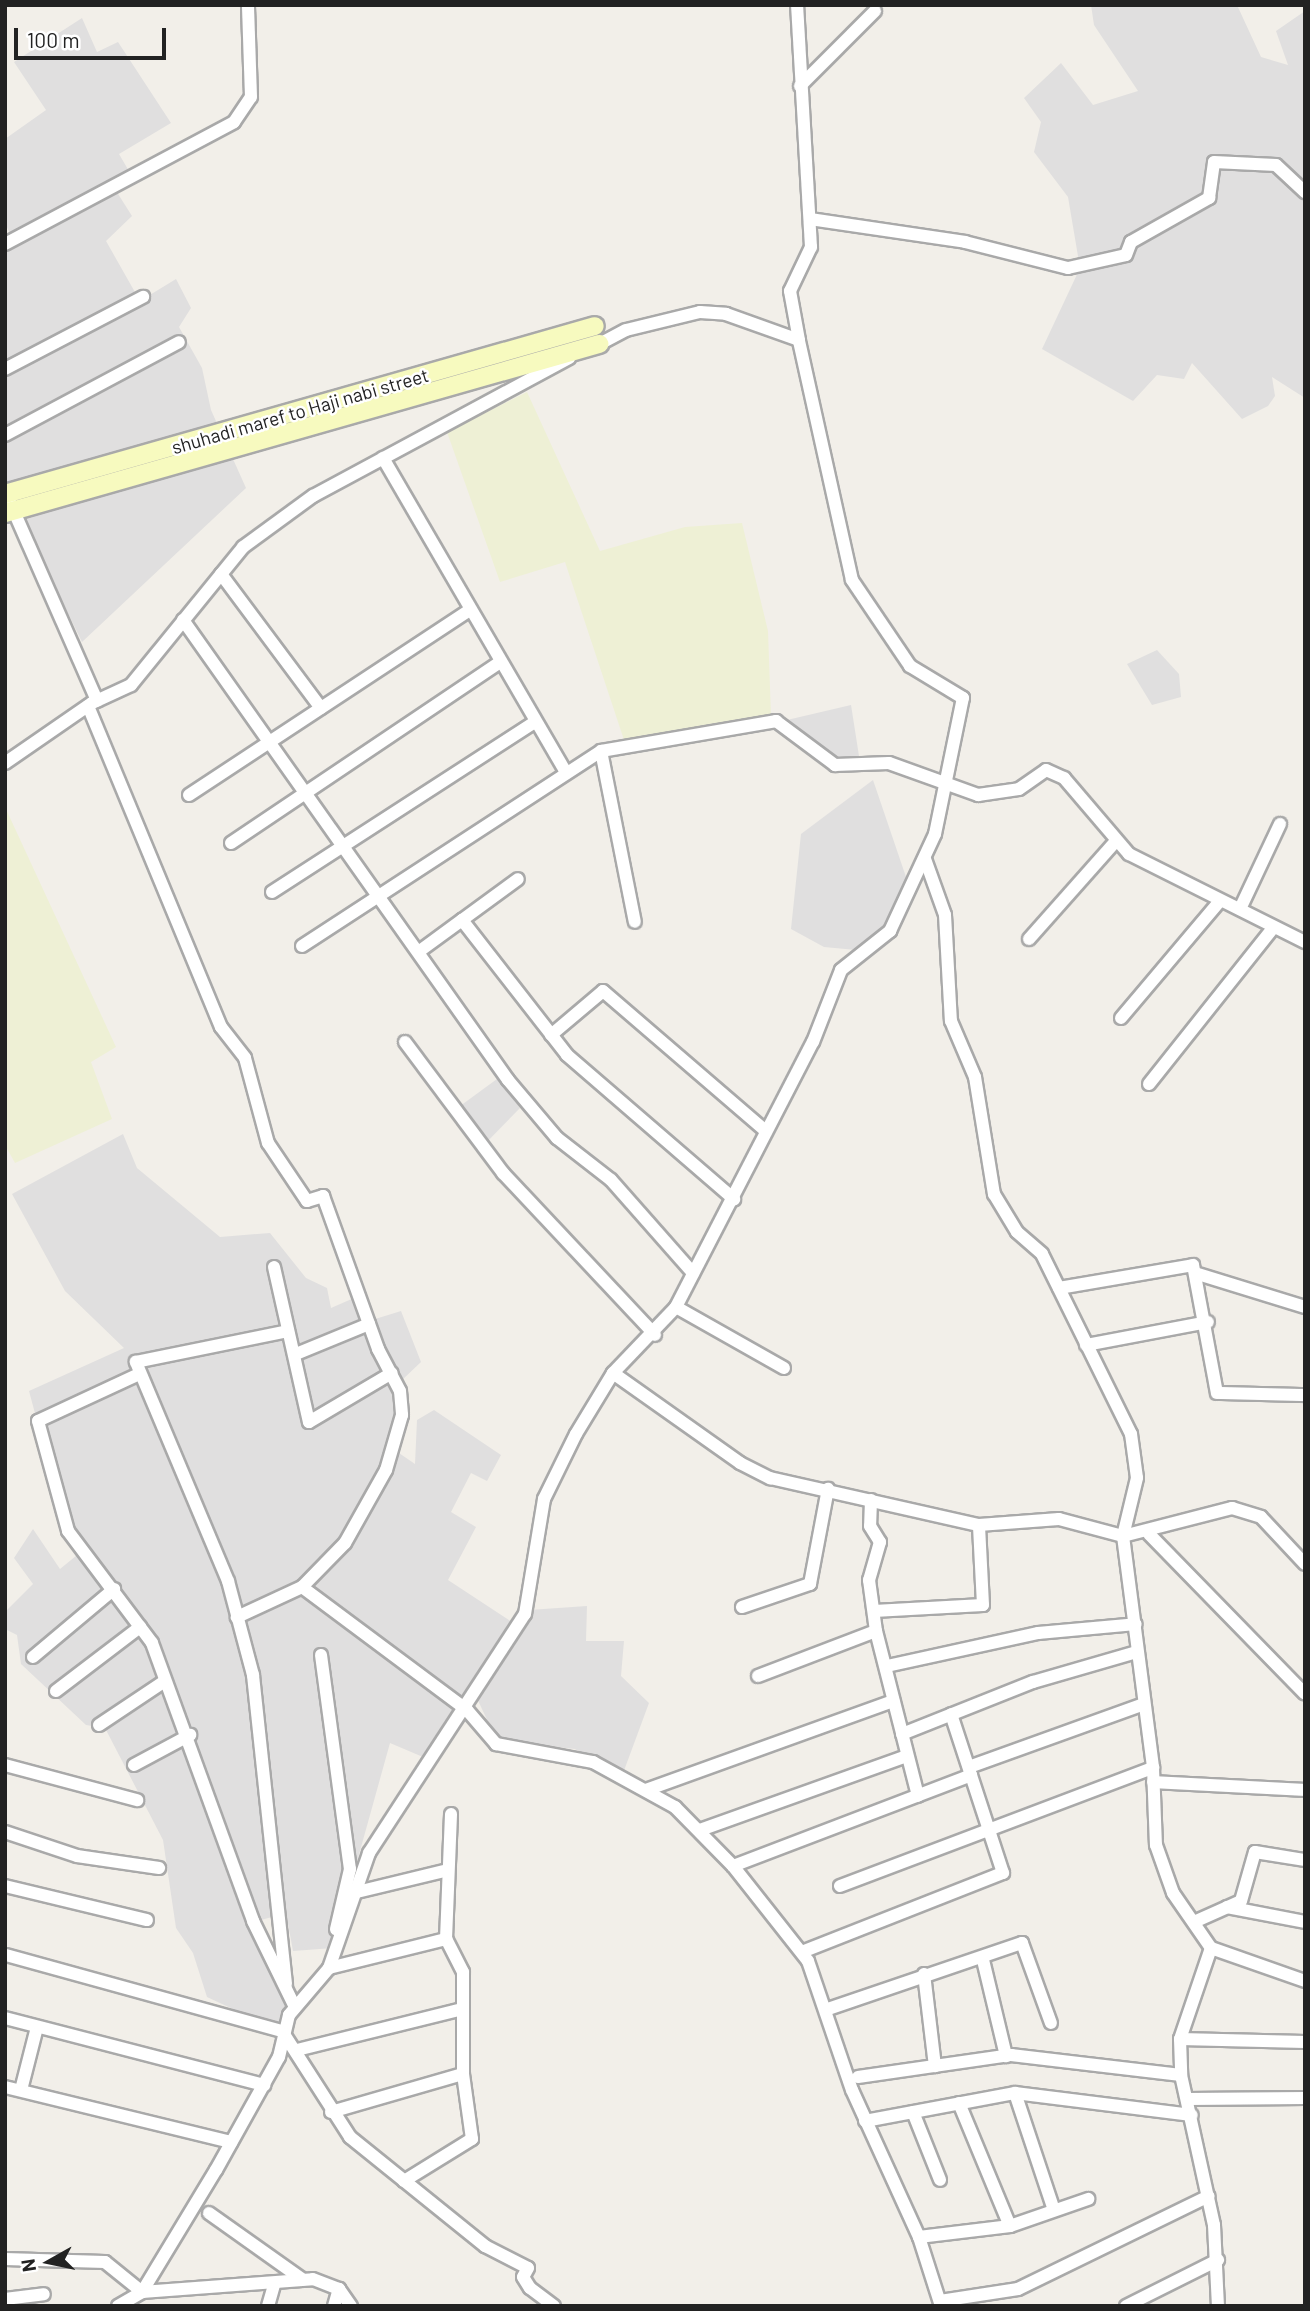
<!DOCTYPE html>
<style>
body{margin:0}
#map{position:relative;width:1310px;height:2311px;overflow:hidden;background:#f2efe9;font-family:Barlow,sans-serif}
div>[style]{position:absolute}
[style*='--x']{left:calc(var(--x)*1px);top:calc(var(--y)*1px);width:calc(var(--w)*1px);rotate:calc(var(--a)*1deg)}
.residential>*{inset:0;background:#e0dfdf}
.farmland>*{inset:0;background:#eef0d5}
.roads{filter:drop-shadow(2px 0 #a9a9a9) drop-shadow(-2px 0 #a9a9a9) drop-shadow(0 2px #a9a9a9) drop-shadow(0 -2px #a9a9a9)}
.street>*{height:12px;margin:-6px;padding:0 6px;transform-origin:6px;border-radius:6px;background:#fff}
.secondary>*{height:18px;margin:-9px;padding:0 9px;transform-origin:9px;border-radius:9px;background:#f7fabf}
span{translate:-50% -50%;white-space:nowrap;text-align:center;line-height:1.15;-webkit-text-stroke:5px #fff;paint-order:stroke}
.street-label{font-size:19px;color:#222}
.frame{position:absolute;inset:0;border:7px solid #222;pointer-events:none}
.north{position:absolute;left:14px;top:2227px;width:70px;height:70px;-webkit-text-stroke:5px #fff;paint-order:stroke;rotate:261deg;font-size:19px;font-weight:700;line-height:28px;text-align:center;color:#222}
.north::after{content:'';display:block;margin:auto;width:24px;height:32px;background:#222;clip-path:polygon(50% 0,100% 100%,50% 72%,0 100%)}
.scale{position:absolute;left:14px;top:28px;width:152px;height:32px;box-sizing:border-box;border:4px solid #222;border-top:0;padding-left:9px;font-size:21px;line-height:24px;white-space:nowrap;color:#222;-webkit-text-stroke:5px #fff;paint-order:stroke}
</style>
<div id="map">
<div class="residential">
<i style="clip-path:polygon(1091px 5px,1237px 5px,1261px 57px,1288px 65px,1276px 31px,1305px 11px,1305px 398px,1272px 377px,1275px 396px,1268px 406px,1242px 419px,1192px 363px,1184px 379px,1157px 375px,1133px 401px,1042px 349px,1080px 268px,1068px 197px,1034px 152px,1041px 122px,1024px 98px,1061px 63px,1093px 105px,1138px 91px,1094px 25px)"></i>
<i style="clip-path:polygon(82px 18px,97px 52px,118px 42px,171px 123px,119px 154px,133px 178px,113px 186px,132px 216px,106px 241px,140px 301px,176px 279px,191px 308px,179px 327px,202px 368px,211px 410px,246px 488px,82px 642px,5px 484px,5px 245px,13px 240px,5px 223px,5px 139px,46px 110px,14px 62px)"></i>
<i style="clip-path:polygon(1157px 650px,1179px 674px,1181px 697px,1152px 705px,1127px 664px)"></i>
<i style="clip-path:polygon(851px 705px,859px 756px,832px 761px,789px 735px,787px 720px)"></i>
<i style="clip-path:polygon(873px 780px,906px 877px,888px 927px,856px 950px,824px 947px,791px 929px,801px 834px)"></i>
<i style="clip-path:polygon(497px 1079px,520px 1108px,481px 1148px,456px 1109px)"></i>
<i style="clip-path:polygon(123px 1134px,137px 1168px,220px 1237px,270px 1233px,306px 1278px,327px 1288px,331px 1308px,363px 1294px,372px 1320px,401px 1311px,421px 1362px,401px 1381px,396px 1451px,415px 1464px,417px 1420px,434px 1410px,501px 1455px,487px 1481px,471px 1473px,451px 1512px,476px 1527px,448px 1580px,512px 1622px,529px 1610px,587px 1606px,586px 1641px,624px 1641px,621px 1676px,649px 1703px,622px 1776px,575px 1749px,497px 1741px,474px 1692px,423px 1757px,390px 1743px,333px 1948px,293px 1951px,286px 1913px,254px 1922px,291px 2004px,282px 2032px,207px 1997px,193px 1953px,176px 1928px,163px 1840px,105px 1728px,86px 1725px,21px 1664px,17px 1635px,5px 1629px,5px 1612px,33px 1584px,14px 1558px,33px 1529px,60px 1569px,82px 1551px,65px 1525px,29px 1391px,124px 1348px,65px 1291px,12px 1194px)"></i>
</div>
<div class="farmland">
<i style="clip-path:polygon(527px 392px,600px 551px,685px 527px,742px 523px,768px 631px,771px 716px,625px 743px,565px 562px,500px 582px,447px 432px)"></i>
<i style="clip-path:polygon(5px 807px,116px 1047px,91px 1062px,112px 1119px,15px 1163px,5px 1145px)"></i>
</div>
<div class="roads">
<div class="street">
<i style="--x:800;--y:86;--w:106;--a:-45"></i>
<i style="--x:810;--y:219;--w:157;--a:8.4"></i>
<i style="--x:965;--y:242;--w:106;--a:14.2"></i>
<i style="--x:1068;--y:268;--w:59;--a:-12.6"></i>
<i style="--x:1126;--y:255;--w:14;--a:-69"></i>
<i style="--x:1131;--y:242;--w:90;--a:-29.4"></i>
<i style="--x:1209;--y:198;--w:36;--a:-82"></i>
<i style="--x:1214;--y:162;--w:62;--a:2.8"></i>
<i style="--x:1276;--y:165;--w:40;--a:43"></i>
<i style="--x:5;--y:244;--w:259;--a:-28"></i>
<i style="--x:234;--y:122;--w:30;--a:-56"></i>
<i style="--x:251;--y:97;--w:92;--a:-91.9"></i>
<i style="--x:592;--y:348;--w:38;--a:-28"></i>
<i style="--x:626;--y:330;--w:76;--a:-13.7"></i>
<i style="--x:700;--y:312;--w:26;--a:4"></i>
<i style="--x:726;--y:314;--w:77;--a:19.6"></i>
<i style="--x:5;--y:369;--w:156;--a:-27.6"></i>
<i style="--x:5;--y:435;--w:197;--a:-28.1"></i>
<i style="--x:383;--y:458;--w:362;--a:59.8"></i>
<i style="--x:5;--y:491;--w:229;--a:66.3"></i>
<i style="--x:221;--y:574;--w:167;--a:53.3"></i>
<i style="--x:183;--y:620;--w:563;--a:54.76"></i>
<i style="--x:508;--y:1080;--w:76;--a:49.8"></i>
<i style="--x:557;--y:1138;--w:68;--a:37.9"></i>
<i style="--x:611;--y:1180;--w:124;--a:48.6"></i>
<i style="--x:88;--y:706;--w:347;--a:67.5"></i>
<i style="--x:221;--y:1027;--w:39;--a:52"></i>
<i style="--x:245;--y:1058;--w:88;--a:74.9"></i>
<i style="--x:268;--y:1143;--w:70;--a:56.1"></i>
<i style="--x:307;--y:1201;--w:17;--a:-17"></i>
<i style="--x:323;--y:1196;--w:163;--a:70.2"></i>
<i style="--x:378;--y:1349;--w:47;--a:62.4"></i>
<i style="--x:400;--y:1391;--w:24;--a:85"></i>
<i style="--x:402;--y:1415;--w:57;--a:106.2"></i>
<i style="--x:386;--y:1470;--w:84;--a:119.3"></i>
<i style="--x:345;--y:1543;--w:62;--a:134.3"></i>
<i style="--x:302;--y:1587;--w:72;--a:155.2"></i>
<i style="--x:601;--y:751;--w:174;--a:78.8"></i>
<i style="--x:5;--y:763;--w:106;--a:-34.6"></i>
<i style="--x:92;--y:703;--w:43;--a:-24.8"></i>
<i style="--x:131;--y:685;--w:178;--a:-50.9"></i>
<i style="--x:243;--y:547;--w:87;--a:-36.1"></i>
<i style="--x:313;--y:496;--w:291;--a:-28.3"></i>
<i style="--x:189;--y:795;--w:334;--a:-33.4"></i>
<i style="--x:231;--y:843;--w:323;--a:-33.9"></i>
<i style="--x:925;--y:859;--w:59;--a:70.3"></i>
<i style="--x:945;--y:915;--w:106;--a:86.8"></i>
<i style="--x:951;--y:1021;--w:61;--a:66.8"></i>
<i style="--x:975;--y:1077;--w:119;--a:80.8"></i>
<i style="--x:994;--y:1194;--w:44;--a:58.8"></i>
<i style="--x:1017;--y:1232;--w:33;--a:41"></i>
<i style="--x:1042;--y:1254;--w:201;--a:63.7"></i>
<i style="--x:1131;--y:1434;--w:44;--a:82.2"></i>
<i style="--x:1137;--y:1478;--w:60;--a:103.6"></i>
<i style="--x:1123;--y:1536;--w:234;--a:82.6"></i>
<i style="--x:1153;--y:1768;--w:77;--a:87.8"></i>
<i style="--x:1156;--y:1845;--w:51;--a:70.5"></i>
<i style="--x:1173;--y:1893;--w:67;--a:55.4"></i>
<i style="--x:1211;--y:1948;--w:96;--a:108.8"></i>
<i style="--x:1180;--y:2039;--w:36;--a:88"></i>
<i style="--x:1181;--y:2075;--w:154;--a:77.6"></i>
<i style="--x:1214;--y:2225;--w:81;--a:87.2"></i>
<i style="--x:272;--y:892;--w:313;--a:-32.9"></i>
<i style="--x:1240;--y:909;--w:94;--a:-64.8"></i>
<i style="--x:462;--y:920;--w:69;--a:-36.2"></i>
<i style="--x:1029;--y:939;--w:130;--a:-48.4"></i>
<i style="--x:302;--y:946;--w:357;--a:-33.1"></i>
<i style="--x:601;--y:751;--w:178;--a:-9.7"></i>
<i style="--x:776;--y:721;--w:74;--a:36.7"></i>
<i style="--x:835;--y:765;--w:54;--a:-2.1"></i>
<i style="--x:889;--y:763;--w:95;--a:19.8"></i>
<i style="--x:978;--y:795;--w:41;--a:-8.3"></i>
<i style="--x:1019;--y:789;--w:33;--a:-35"></i>
<i style="--x:1046;--y:770;--w:20;--a:24"></i>
<i style="--x:1064;--y:778;--w:100;--a:49.5"></i>
<i style="--x:1129;--y:854;--w:197;--a:26.6"></i>
<i style="--x:421;--y:950;--w:51;--a:-36.2"></i>
<i style="--x:462;--y:920;--w:171;--a:52.1"></i>
<i style="--x:567;--y:1055;--w:221;--a:40.8"></i>
<i style="--x:1121;--y:1018;--w:153;--a:-49.8"></i>
<i style="--x:551;--y:1035;--w:68;--a:-40.2"></i>
<i style="--x:603;--y:991;--w:215;--a:40.7"></i>
<i style="--x:405;--y:1042;--w:164;--a:53.2"></i>
<i style="--x:503;--y:1173;--w:222;--a:46.8"></i>
<i style="--x:1149;--y:1084;--w:199;--a:-51.5"></i>
<i style="--x:274;--y:1267;--w:159;--a:77.3"></i>
<i style="--x:309;--y:1422;--w:96;--a:-30.6"></i>
<i style="--x:1198;--y:1274;--w:112;--a:17.1"></i>
<i style="--x:1059;--y:1288;--w:136;--a:-9.7"></i>
<i style="--x:1193;--y:1265;--w:130;--a:79.4"></i>
<i style="--x:1217;--y:1393;--w:88;--a:1.3"></i>
<i style="--x:676;--y:1307;--w:124;--a:29.5"></i>
<i style="--x:1086;--y:1345;--w:124;--a:-10.7"></i>
<i style="--x:296;--y:1354;--w:79;--a:-22.3"></i>
<i style="--x:613;--y:1373;--w:156;--a:35.3"></i>
<i style="--x:740;--y:1463;--w:34;--a:27"></i>
<i style="--x:770;--y:1478;--w:214;--a:12.7"></i>
<i style="--x:979;--y:1525;--w:80;--a:-4.3"></i>
<i style="--x:1059;--y:1519;--w:66;--a:14.9"></i>
<i style="--x:1123;--y:1536;--w:113;--a:-14.4"></i>
<i style="--x:1232;--y:1508;--w:30;--a:17"></i>
<i style="--x:1261;--y:1517;--w:64;--a:46.9"></i>
<i style="--x:137;--y:1375;--w:109;--a:155.1"></i>
<i style="--x:38;--y:1421;--w:114;--a:74.7"></i>
<i style="--x:68;--y:1531;--w:140;--a:53.1"></i>
<i style="--x:152;--y:1643;--w:296;--a:70"></i>
<i style="--x:253;--y:1921;--w:96;--a:64"></i>
<i style="--x:871;--y:1500;--w:26;--a:92"></i>
<i style="--x:870;--y:1526;--w:19;--a:58"></i>
<i style="--x:880;--y:1542;--w:40;--a:106"></i>
<i style="--x:869;--y:1580;--w:51;--a:82.2"></i>
<i style="--x:876;--y:1631;--w:170;--a:75.7"></i>
<i style="--x:1149;--y:1534;--w:223;--a:45.7"></i>
<i style="--x:302;--y:1587;--w:206;--a:36.7"></i>
<i style="--x:467;--y:1710;--w:45;--a:49.5"></i>
<i style="--x:496;--y:1744;--w:99;--a:10.5"></i>
<i style="--x:593;--y:1762;--w:94;--a:28.8"></i>
<i style="--x:675;--y:1807;--w:83;--a:45.5"></i>
<i style="--x:733;--y:1866;--w:121;--a:51.7"></i>
<i style="--x:808;--y:1961;--w:136;--a:71.2"></i>
<i style="--x:852;--y:2090;--w:162;--a:65.5"></i>
<i style="--x:919;--y:2237;--w:72;--a:72.3"></i>
<i style="--x:742;--y:1607;--w:72;--a:-18.7"></i>
<i style="--x:810;--y:1584;--w:97;--a:-79.3"></i>
<i style="--x:874;--y:1611;--w:109;--a:-3.2"></i>
<i style="--x:983;--y:1605;--w:80;--a:-92.9"></i>
<i style="--x:321;--y:1655;--w:216;--a:82.3"></i>
<i style="--x:350;--y:1869;--w:62;--a:103.1"></i>
<i style="--x:33;--y:1657;--w:106;--a:-40"></i>
<i style="--x:887;--y:1666;--w:155;--a:-12.3"></i>
<i style="--x:1038;--y:1633;--w:98;--a:-5.2"></i>
<i style="--x:758;--y:1676;--w:126;--a:-20.9"></i>
<i style="--x:56;--y:1691;--w:106;--a:-37.3"></i>
<i style="--x:99;--y:1725;--w:76;--a:-33.7"></i>
<i style="--x:902;--y:1734;--w:141;--a:-21.7"></i>
<i style="--x:1033;--y:1682;--w:107;--a:-16.2"></i>
<i style="--x:5;--y:1765;--w:137;--a:14.9"></i>
<i style="--x:134;--y:1765;--w:64;--a:-28.2"></i>
<i style="--x:969;--y:1767;--w:186;--a:-19.8"></i>
<i style="--x:1153;--y:1782;--w:152;--a:3"></i>
<i style="--x:646;--y:1790;--w:263;--a:-19.8"></i>
<i style="--x:700;--y:1830;--w:220;--a:-19.7"></i>
<i style="--x:5;--y:1832;--w:76;--a:18.4"></i>
<i style="--x:77;--y:1856;--w:83;--a:8.3"></i>
<i style="--x:733;--y:1866;--w:255;--a:-20.9"></i>
<i style="--x:5;--y:1886;--w:146;--a:13.5"></i>
<i style="--x:840;--y:1886;--w:335;--a:-20.7"></i>
<i style="--x:357;--y:1892;--w:89;--a:-13.6"></i>
<i style="--x:1227;--y:1907;--w:79;--a:10.9"></i>
<i style="--x:1194;--y:1922;--w:51;--a:-24.1"></i>
<i style="--x:1241;--y:1901;--w:51;--a:-74.1"></i>
<i style="--x:1255;--y:1852;--w:51;--a:9.1"></i>
<i style="--x:1211;--y:1948;--w:100;--a:19.3"></i>
<i style="--x:802;--y:1952;--w:216;--a:-21.5"></i>
<i style="--x:1003;--y:1873;--w:167;--a:-108.1"></i>
<i style="--x:6;--y:1955;--w:286;--a:15.4"></i>
<i style="--x:282;--y:2031;--w:126;--a:57.3"></i>
<i style="--x:350;--y:2137;--w:174;--a:38.9"></i>
<i style="--x:485;--y:2246;--w:48;--a:27.1"></i>
<i style="--x:528;--y:2268;--w:10;--a:119"></i>
<i style="--x:523;--y:2277;--w:13;--a:58"></i>
<i style="--x:530;--y:2288;--w:30;--a:37"></i>
<i style="--x:983;--y:1960;--w:99;--a:76.5"></i>
<i style="--x:329;--y:1968;--w:121;--a:-13.9"></i>
<i style="--x:924;--y:1974;--w:93;--a:83.2"></i>
<i style="--x:286;--y:1984;--w:311;--a:-96.1"></i>
<i style="--x:253;--y:1675;--w:97;--a:-104.9"></i>
<i style="--x:228;--y:1581;--w:238;--a:-112.8"></i>
<i style="--x:136;--y:1362;--w:155;--a:-11.5"></i>
<i style="--x:828;--y:2009;--w:205;--a:-18.8"></i>
<i style="--x:1022;--y:1943;--w:85;--a:70.1"></i>
<i style="--x:5;--y:2018;--w:268;--a:14.5"></i>
<i style="--x:1180;--y:2039;--w:125;--a:1.4"></i>
<i style="--x:297;--y:2050;--w:171;--a:-13.9"></i>
<i style="--x:858;--y:2077;--w:155;--a:-8.2"></i>
<i style="--x:1011;--y:2055;--w:171;--a:6.7"></i>
<i style="--x:5;--y:2087;--w:233;--a:13.7"></i>
<i style="--x:21;--y:2090;--w:65;--a:-75.7"></i>
<i style="--x:1015;--y:2093;--w:123;--a:71.6"></i>
<i style="--x:1188;--y:2099;--w:117;--a:-0.5"></i>
<i style="--x:959;--y:2103;--w:133;--a:67.5"></i>
<i style="--x:331;--y:2112;--w:137;--a:-16.1"></i>
<i style="--x:913;--y:2112;--w:73;--a:68.3"></i>
<i style="--x:865;--y:2121;--w:153;--a:-10.6"></i>
<i style="--x:1015;--y:2093;--w:178;--a:7.1"></i>
<i style="--x:404;--y:2181;--w:80;--a:-31.7"></i>
<i style="--x:472;--y:2139;--w:66;--a:-97.9"></i>
<i style="--x:463;--y:2074;--w:102;--a:-90"></i>
<i style="--x:463;--y:1972;--w:37;--a:-117"></i>
<i style="--x:446;--y:1939;--w:125;--a:-87.7"></i>
<i style="--x:209;--y:2213;--w:114;--a:35.4"></i>
<i style="--x:919;--y:2237;--w:92;--a:-6.9"></i>
<i style="--x:1010;--y:2226;--w:83;--a:-19.1"></i>
<i style="--x:5;--y:2259;--w:100;--a:1.7"></i>
<i style="--x:105;--y:2262;--w:48;--a:39"></i>
<i style="--x:142;--y:2292;--w:171;--a:-4.3"></i>
<i style="--x:313;--y:2279;--w:28;--a:21"></i>
<i style="--x:339;--y:2289;--w:21;--a:55"></i>
<i style="--x:5;--y:2299;--w:39;--a:-7"></i>
<i style="--x:940;--y:2301;--w:79;--a:-8.7"></i>
<i style="--x:1018;--y:2289;--w:212;--a:-26"></i>
<i style="--x:118;--y:2306;--w:28;--a:-30"></i>
<i style="--x:142;--y:2292;--w:143;--a:-58.8"></i>
<i style="--x:216;--y:2170;--w:129;--a:-60.9"></i>
<i style="--x:279;--y:2057;--w:43;--a:-76.6"></i>
<i style="--x:289;--y:2015;--w:62;--a:-49.6"></i>
<i style="--x:329;--y:1968;--w:122;--a:-70.8"></i>
<i style="--x:369;--y:1853;--w:285;--a:-56.9"></i>
<i style="--x:525;--y:1614;--w:117;--a:-80.6"></i>
<i style="--x:544;--y:1499;--w:72;--a:-63.8"></i>
<i style="--x:576;--y:1434;--w:71;--a:-58.8"></i>
<i style="--x:613;--y:1373;--w:91;--a:-46.3"></i>
<i style="--x:676;--y:1307;--w:298;--a:-62.7"></i>
<i style="--x:813;--y:1042;--w:77;--a:-68.7"></i>
<i style="--x:841;--y:970;--w:63;--a:-38.5"></i>
<i style="--x:890;--y:931;--w:107;--a:-65.1"></i>
<i style="--x:935;--y:834;--w:139;--a:-78.4"></i>
<i style="--x:963;--y:698;--w:62;--a:-148.9"></i>
<i style="--x:910;--y:666;--w:104;--a:-124"></i>
<i style="--x:852;--y:580;--w:246;--a:-102.5"></i>
<i style="--x:799;--y:340;--w:50;--a:-100.4"></i>
<i style="--x:790;--y:291;--w:49;--a:-64.5"></i>
<i style="--x:811;--y:247;--w:242;--a:-93.3"></i>
<i style="--x:268;--y:2306;--w:22;--a:-74"></i>
<i style="--x:334;--y:2306;--w:18;--a:-74"></i>
<i style="--x:1126;--y:2306;--w:103;--a:-26.6"></i>
</div>
<div class="secondary">
<i style="--x:5;--y:494;--w:613;--a:-15.89"></i>
<i style="--x:5;--y:513;--w:618;--a:-15.88"></i>
</div>
</div>
<div class="street-label">
<span style="left:300px;top:411px;rotate:-16deg">shuhadi maref to Haji nabi street</span>
</div>
<div class="frame"></div>
<div class="north">N</div>
<div class="scale">100 m</div>
</div>
